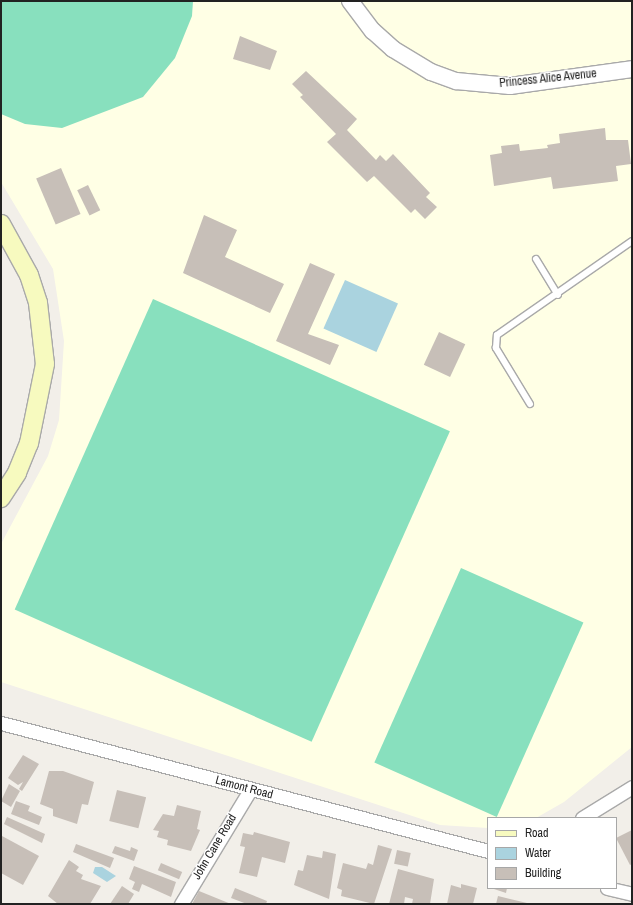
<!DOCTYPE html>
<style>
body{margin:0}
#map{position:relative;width:633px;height:905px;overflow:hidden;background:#f2efe9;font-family:"Archivo Narrow",sans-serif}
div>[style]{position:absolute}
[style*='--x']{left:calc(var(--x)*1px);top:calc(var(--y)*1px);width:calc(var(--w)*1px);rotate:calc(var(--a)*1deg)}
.education>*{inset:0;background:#ffffe5}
.pitch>*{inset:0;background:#88e0be;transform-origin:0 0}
.water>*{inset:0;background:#aad3df;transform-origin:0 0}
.building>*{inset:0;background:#c7bfb8;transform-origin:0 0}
.roads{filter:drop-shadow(1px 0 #a9a9a9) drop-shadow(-1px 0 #a9a9a9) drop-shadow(0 1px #a9a9a9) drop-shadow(0 -1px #a9a9a9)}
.service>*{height:6px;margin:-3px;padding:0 3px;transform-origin:3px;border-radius:3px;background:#fff}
.minor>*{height:13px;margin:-6.5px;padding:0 6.5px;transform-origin:6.5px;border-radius:6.5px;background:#fff}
.tertiary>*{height:16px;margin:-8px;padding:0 8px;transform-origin:8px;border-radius:8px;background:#fff}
.secondary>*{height:18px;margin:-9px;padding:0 9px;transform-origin:9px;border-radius:9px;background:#f7fabf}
span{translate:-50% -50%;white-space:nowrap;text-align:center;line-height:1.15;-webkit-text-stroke:3px #fff;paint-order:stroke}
.street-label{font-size:12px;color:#222}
.frame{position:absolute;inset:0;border:2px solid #222;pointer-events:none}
.legend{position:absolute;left:487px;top:817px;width:130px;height:72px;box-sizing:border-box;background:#fff;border:1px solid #a7a7a7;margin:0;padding:5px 7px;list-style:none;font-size:12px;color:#222}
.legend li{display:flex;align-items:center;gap:8px;height:20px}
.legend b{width:20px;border:1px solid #a7a7a7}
</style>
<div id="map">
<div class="education">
<i style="clip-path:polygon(1px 1px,632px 1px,632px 747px,564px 802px,536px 818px,488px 818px,488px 828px,440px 825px,1px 682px,1px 544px,48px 456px,59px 420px,64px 341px,53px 269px,1px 182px)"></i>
</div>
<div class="pitch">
<i style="clip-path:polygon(1px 1px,193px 1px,192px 16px,175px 58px,143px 97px,62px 128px,25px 124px,1px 114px)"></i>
<i style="left:153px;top:299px;width:325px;height:340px;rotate:24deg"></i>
<i style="left:461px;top:568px;width:134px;height:213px;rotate:24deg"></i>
</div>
<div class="water">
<i style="left:345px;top:280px;width:58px;height:53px;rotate:24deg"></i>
<i style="clip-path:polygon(95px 867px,102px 867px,116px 876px,107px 882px,93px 873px)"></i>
</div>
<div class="building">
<i style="clip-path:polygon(240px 36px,277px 51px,270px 70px,233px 59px)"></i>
<i style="clip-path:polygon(306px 71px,357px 119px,347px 130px,376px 160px,380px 155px,386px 161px,393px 154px,430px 193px,426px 197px,437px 207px,425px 219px,415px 209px,411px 213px,374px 176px,367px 182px,327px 142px,336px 134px,300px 97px,303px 95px,292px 84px)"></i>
<i style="clip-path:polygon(605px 128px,606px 140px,628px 140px,631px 164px,616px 166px,618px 181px,553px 189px,551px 177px,494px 186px,490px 155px,502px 153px,501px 146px,519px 144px,520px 151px,548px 148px,547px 145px,560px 143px,559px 134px)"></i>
<i style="left:61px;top:168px;width:50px;height:27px;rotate:67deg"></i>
<i style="left:88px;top:185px;width:28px;height:12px;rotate:64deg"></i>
<i style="clip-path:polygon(204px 215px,237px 230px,225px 257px,284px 284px,270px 313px,183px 273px)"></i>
<i style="clip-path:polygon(310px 263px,335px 274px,308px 334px,339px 345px,330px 365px,276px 341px)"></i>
<i style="left:439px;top:332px;width:29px;height:36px;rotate:25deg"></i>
<i style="clip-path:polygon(23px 755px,39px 764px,22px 791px,19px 789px,23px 782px,18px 785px,8px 778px)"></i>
<i style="clip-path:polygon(49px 771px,63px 771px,94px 782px,88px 805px,82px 804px,77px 824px,53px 816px,53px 809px,40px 804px)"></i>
<i style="clip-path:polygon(9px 784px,20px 791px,11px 807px,1px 801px)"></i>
<i style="left:117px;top:790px;width:30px;height:32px;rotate:14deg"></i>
<i style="clip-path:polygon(16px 801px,30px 806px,28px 811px,42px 817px,39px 825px,11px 814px)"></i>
<i style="clip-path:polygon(177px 805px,201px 811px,197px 829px,200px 830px,191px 851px,167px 845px,168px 840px,157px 837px,159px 831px,153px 830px,163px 814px,174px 816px)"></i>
<i style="clip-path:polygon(7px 817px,45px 834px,42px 843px,4px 824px)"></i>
<i style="clip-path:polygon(632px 830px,632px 864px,630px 865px,616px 838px)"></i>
<i style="clip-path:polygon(254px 832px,290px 842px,285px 863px,262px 857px,257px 877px,239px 873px,245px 847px,240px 846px,243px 833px,253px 835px)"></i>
<i style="clip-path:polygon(2px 836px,39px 856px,23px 885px,1px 873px)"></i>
<i style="clip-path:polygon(76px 844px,114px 858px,110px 868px,73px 852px)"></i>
<i style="clip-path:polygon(378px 845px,392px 849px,374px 904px,341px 896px,342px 890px,337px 888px,343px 863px,366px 869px,368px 863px,373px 865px)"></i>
<i style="clip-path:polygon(115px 846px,130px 851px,131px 847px,138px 850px,134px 861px,112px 853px)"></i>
<i style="left:397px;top:850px;width:14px;height:14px;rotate:12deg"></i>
<i style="clip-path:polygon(323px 851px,336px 854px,329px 899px,294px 885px,298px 870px,303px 871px,307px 855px,322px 858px)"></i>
<i style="clip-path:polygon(69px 860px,79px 867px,76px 871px,83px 875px,81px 879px,101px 886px,90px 904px,58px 904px,48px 896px)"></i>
<i style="left:161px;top:863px;width:23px;height:8px;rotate:23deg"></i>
<i style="clip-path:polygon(134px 866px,176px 882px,171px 897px,142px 884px,139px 892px,132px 889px,135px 882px,129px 879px)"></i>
<i style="clip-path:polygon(398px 869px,434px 879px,430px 904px,412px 904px,413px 899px,405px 897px,404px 904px,389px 904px)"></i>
<i style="clip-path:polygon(461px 884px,477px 888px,473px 904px,447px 904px,451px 885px,461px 888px)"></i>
<i style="clip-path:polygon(122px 886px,134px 894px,128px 904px,110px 904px)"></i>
<i style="clip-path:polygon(235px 888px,267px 901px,266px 904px,247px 904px,231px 898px)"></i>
<i style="clip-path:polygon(491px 888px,507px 888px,506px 893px)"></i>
<i style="clip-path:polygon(199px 891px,231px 904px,192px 904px)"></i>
<i style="clip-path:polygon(498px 896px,527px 903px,527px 904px,496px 904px)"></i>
</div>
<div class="roads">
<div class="service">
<i style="--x:536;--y:259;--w:42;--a:58.6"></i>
<i style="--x:530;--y:404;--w:66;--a:-121.3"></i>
<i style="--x:496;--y:348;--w:13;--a:-86"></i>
<i style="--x:497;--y:335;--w:165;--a:-34.8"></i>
</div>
<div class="minor">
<i style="--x:1;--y:723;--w:504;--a:14.73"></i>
<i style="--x:582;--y:818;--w:59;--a:-31.8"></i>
<i style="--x:607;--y:888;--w:26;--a:13"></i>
<i style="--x:181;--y:904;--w:133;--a:-58.8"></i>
</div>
<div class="tertiary">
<i style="--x:350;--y:1;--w:38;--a:53"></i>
<i style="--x:373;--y:31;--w:27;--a:42"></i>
<i style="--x:393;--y:49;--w:44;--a:31.2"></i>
<i style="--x:431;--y:72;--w:27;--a:20"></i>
<i style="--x:456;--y:81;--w:54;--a:5.3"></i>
<i style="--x:510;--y:86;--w:123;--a:-7.9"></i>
</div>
<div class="secondary">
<i style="--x:1;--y:224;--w:58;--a:61.2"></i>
<i style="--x:29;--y:275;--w:29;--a:72"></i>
<i style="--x:38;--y:303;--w:61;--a:83.5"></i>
<i style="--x:45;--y:364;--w:81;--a:101.4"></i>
<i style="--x:29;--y:443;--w:32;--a:112"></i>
<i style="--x:17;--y:473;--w:30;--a:123"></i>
</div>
</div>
<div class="street-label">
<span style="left:548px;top:79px;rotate:-6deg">Princess Alice Avenue</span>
<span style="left:244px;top:788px;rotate:15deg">Lamont Road</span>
<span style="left:215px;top:847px;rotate:-59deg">John Cane Road</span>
</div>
<div class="frame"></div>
<ul class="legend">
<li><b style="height:5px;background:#f7fabf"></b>Road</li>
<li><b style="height:11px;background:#aad3df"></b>Water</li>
<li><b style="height:11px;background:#c7bfb8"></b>Building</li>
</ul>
</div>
